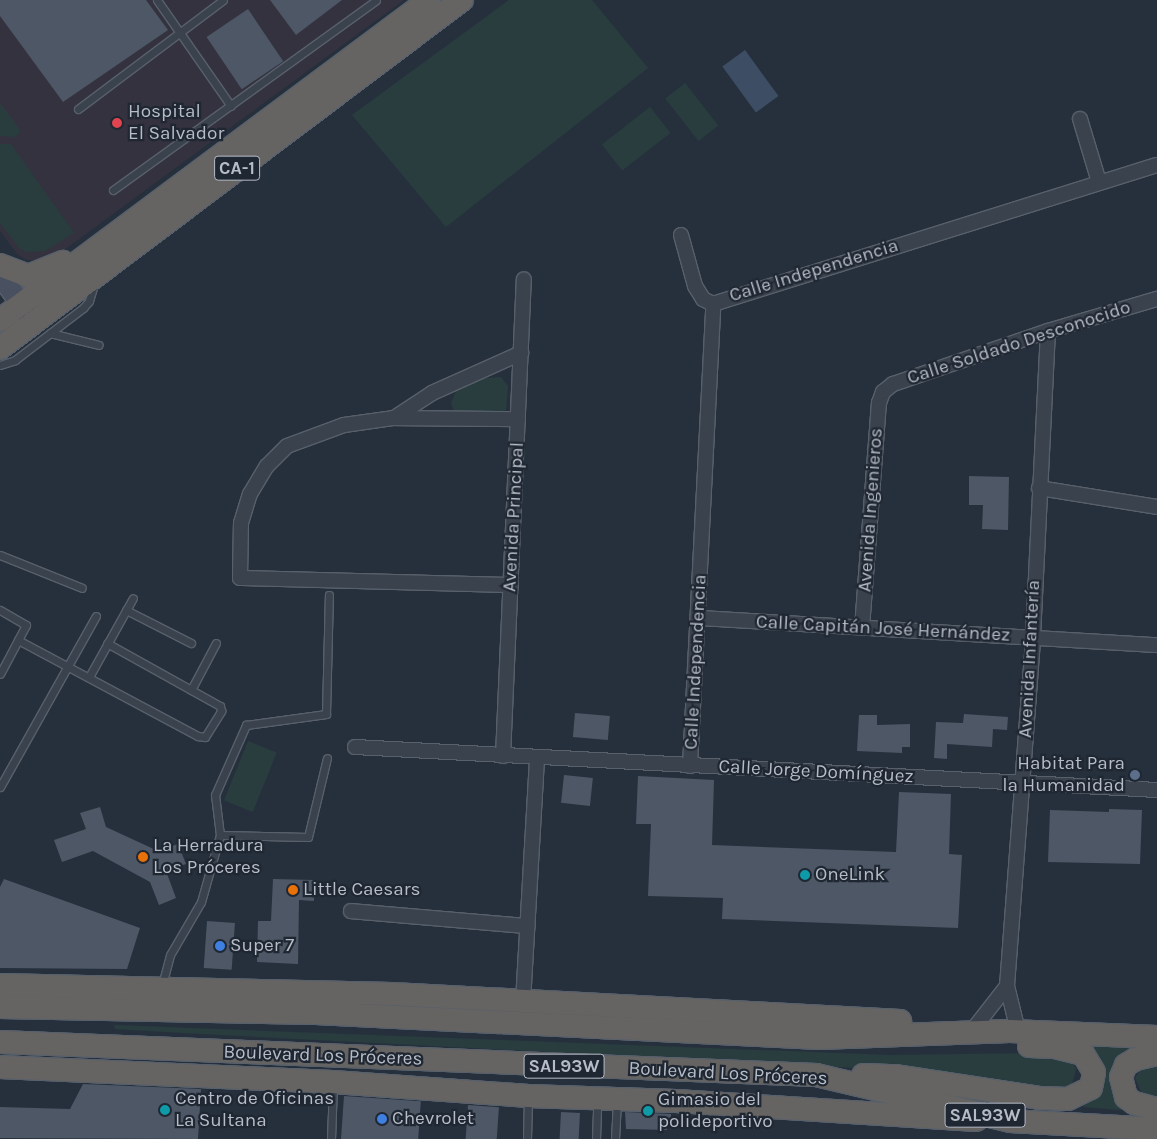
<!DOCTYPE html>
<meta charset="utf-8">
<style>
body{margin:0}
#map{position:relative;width:1157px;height:1139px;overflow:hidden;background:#26303d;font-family:Karla,sans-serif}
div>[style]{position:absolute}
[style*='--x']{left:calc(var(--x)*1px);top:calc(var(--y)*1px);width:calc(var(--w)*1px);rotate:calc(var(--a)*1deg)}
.medical>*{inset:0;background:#34323f}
.green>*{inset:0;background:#293d3f;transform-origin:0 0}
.water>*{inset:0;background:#3d4d64;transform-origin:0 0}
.building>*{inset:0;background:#4d5766;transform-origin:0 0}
.roads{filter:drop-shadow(1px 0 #58606b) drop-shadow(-1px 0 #58606b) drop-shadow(0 1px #58606b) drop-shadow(0 -1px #58606b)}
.service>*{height:7px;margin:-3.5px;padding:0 3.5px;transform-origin:3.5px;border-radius:3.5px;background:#3a424d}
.minor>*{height:14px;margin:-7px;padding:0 7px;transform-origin:7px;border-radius:7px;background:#3a424d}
.secondary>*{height:20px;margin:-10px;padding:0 10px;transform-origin:10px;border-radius:10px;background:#495160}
.trunk>*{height:22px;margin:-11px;padding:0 11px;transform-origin:11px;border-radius:11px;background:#666462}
.dots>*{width:14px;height:14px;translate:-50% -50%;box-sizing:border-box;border:2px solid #1f2732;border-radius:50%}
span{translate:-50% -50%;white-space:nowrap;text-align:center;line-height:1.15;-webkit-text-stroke:4.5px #1f2732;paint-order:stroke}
.shield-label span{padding:1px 4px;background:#1f2732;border:1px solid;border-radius:4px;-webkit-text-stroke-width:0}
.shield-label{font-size:18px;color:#b6bdc8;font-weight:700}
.poi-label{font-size:19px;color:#b6bdc8}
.left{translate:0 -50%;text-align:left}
.right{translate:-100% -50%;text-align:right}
.street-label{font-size:19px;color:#b6bdc8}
</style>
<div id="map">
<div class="medical">
<i style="clip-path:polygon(0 0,404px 0,56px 256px,43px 261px,27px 260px,18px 255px,0 231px)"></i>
</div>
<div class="green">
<i style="clip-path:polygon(509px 0,592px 0,648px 68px,446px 227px,352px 115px)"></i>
<i style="left:685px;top:83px;width:54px;height:25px;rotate:52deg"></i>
<i style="clip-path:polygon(0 103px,18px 127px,20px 132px,16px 137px,0 136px)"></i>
<i style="left:650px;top:107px;width:33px;height:61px;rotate:52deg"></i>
<i style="clip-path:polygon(0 144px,11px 144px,74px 233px,45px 251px,26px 252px,19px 248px,0 223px)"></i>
<i style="clip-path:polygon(501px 377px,508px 386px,506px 410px,498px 414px,454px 412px,451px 403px,457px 389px,475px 379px)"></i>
<i style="left:248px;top:741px;width:31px;height:64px;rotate:22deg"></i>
<i style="clip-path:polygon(114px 1025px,890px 1055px,1044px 1053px,1073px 1063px,1076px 1069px,1072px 1084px,1051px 1091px,896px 1070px,183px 1033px,115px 1029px)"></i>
<i style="clip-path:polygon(1084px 1045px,1138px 1045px,1137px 1049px,1120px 1056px,1113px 1069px,1133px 1111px,1083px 1107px,1102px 1088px,1104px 1068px,1099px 1058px)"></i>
<i style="clip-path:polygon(1157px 1060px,1157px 1102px,1143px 1096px,1135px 1078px,1143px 1066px)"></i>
</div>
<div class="water">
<i style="left:745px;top:50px;width:57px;height:28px;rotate:54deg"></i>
</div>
<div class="building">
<i style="clip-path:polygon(0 0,146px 0,168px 30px,63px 102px,0 16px)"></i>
<i style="clip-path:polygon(270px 0,342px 0,296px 35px)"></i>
<i style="left:248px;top:9px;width:63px;height:50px;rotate:56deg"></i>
<i style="clip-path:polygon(969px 476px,1009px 477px,1008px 530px,982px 529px,983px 505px,969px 505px)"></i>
<i style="left:575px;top:713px;width:35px;height:24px;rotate:5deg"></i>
<i style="clip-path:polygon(964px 714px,1008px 717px,1007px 730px,993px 729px,992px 747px,947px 744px,947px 759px,934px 758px,936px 722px,963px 723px)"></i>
<i style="clip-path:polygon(859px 715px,877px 715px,877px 725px,910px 724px,910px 747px,902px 747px,902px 753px,857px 751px)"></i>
<i style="left:564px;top:775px;width:29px;height:28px;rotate:6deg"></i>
<i style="clip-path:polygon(638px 776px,714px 780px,712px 845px,896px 852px,899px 792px,951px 794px,949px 854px,962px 855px,958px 928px,722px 919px,723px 898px,648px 896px,651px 824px,636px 824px)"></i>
<i style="clip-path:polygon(100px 807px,106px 827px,158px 851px,178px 844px,186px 864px,166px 871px,176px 898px,159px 905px,150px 882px,93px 851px,62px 862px,54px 840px,86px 829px,80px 813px)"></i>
<i style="clip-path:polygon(1109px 809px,1142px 810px,1140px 864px,1048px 862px,1050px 810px,1109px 812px)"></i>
<i style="clip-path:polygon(4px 879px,140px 928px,127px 969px,0 968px,0 887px)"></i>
<i style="clip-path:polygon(273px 879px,314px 880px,314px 901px,299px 900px,298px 964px,257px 962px,258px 921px,271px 921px)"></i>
<i style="left:207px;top:921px;width:28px;height:47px;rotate:4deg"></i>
<i style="clip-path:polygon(83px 1084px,201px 1089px,198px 1139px,0 1138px,0 1107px,70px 1109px)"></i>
<i style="left:344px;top:1096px;width:77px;height:43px;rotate:4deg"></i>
<i style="left:468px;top:1105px;width:31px;height:34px;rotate:4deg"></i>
<i style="left:561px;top:1112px;width:19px;height:27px;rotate:3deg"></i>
<i style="clip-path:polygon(625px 1112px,671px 1114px,671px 1118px,667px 1118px,667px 1130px,626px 1129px)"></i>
</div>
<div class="roads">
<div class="service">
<i style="--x:157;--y:0;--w:129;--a:55.1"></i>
<i style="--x:78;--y:109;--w:181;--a:-36.9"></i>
<i style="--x:113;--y:190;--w:324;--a:-35.8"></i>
<i style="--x:50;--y:333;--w:50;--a:13.8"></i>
<i style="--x:0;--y:365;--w:16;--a:-18"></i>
<i style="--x:15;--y:360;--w:86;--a:-37.4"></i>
<i style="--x:83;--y:308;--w:9;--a:-49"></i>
<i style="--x:89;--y:301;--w:17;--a:-73"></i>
<i style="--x:0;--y:555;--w:88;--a:21.9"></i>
<i style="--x:0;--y:610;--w:30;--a:30"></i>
<i style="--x:26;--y:625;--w:55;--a:118"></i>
<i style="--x:126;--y:610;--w:73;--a:26.9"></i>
<i style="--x:18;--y:640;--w:204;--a:28.1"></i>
<i style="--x:198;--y:736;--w:7;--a:8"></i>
<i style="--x:205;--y:737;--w:31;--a:-58"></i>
<i style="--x:221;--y:711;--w:5;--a:-101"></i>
<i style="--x:220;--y:706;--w:129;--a:-150.9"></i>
<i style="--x:89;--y:677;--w:90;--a:-60.9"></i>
<i style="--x:191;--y:690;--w:53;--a:-62"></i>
<i style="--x:0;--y:787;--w:196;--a:-60.7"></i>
<i style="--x:220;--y:835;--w:40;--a:-97.1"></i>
<i style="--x:215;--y:795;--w:77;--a:-66.1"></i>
<i style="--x:246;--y:725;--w:81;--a:-7.8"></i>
<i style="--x:326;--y:714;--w:119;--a:-88.6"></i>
<i style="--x:162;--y:985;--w:31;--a:-75"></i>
<i style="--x:170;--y:955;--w:61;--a:-59.7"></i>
<i style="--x:201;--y:902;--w:70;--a:-74.2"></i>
<i style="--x:220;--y:835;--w:88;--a:1.3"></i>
<i style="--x:308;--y:837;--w:81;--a:-76.5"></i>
<i style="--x:331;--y:1139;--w:54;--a:-87.9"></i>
<i style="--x:527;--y:1139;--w:40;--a:-88.6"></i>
<i style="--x:596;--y:1139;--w:37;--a:-88"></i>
<i style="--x:615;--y:1139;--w:37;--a:-87"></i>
</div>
<div class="minor">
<i style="--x:1080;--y:119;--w:66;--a:73.2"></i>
<i style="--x:681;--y:235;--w:53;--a:74.6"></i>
<i style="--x:695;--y:286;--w:15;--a:58"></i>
<i style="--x:703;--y:299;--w:11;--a:27"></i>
<i style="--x:713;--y:304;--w:465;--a:-17.4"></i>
<i style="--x:394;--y:418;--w:45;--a:-33.3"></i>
<i style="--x:432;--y:393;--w:98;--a:-24.2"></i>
<i style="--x:1039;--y:488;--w:120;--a:9.1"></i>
<i style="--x:511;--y:585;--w:271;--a:-178.5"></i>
<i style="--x:240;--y:578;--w:55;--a:-89"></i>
<i style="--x:241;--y:523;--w:30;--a:-73"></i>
<i style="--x:250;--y:494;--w:33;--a:-59"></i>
<i style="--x:267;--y:466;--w:28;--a:-45"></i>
<i style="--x:287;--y:446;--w:61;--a:-20.2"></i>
<i style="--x:344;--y:425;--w:49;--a:-8.1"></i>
<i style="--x:393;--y:418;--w:125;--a:0.5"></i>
<i style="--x:699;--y:618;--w:459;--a:3.4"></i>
<i style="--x:862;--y:628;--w:226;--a:-85.7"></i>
<i style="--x:879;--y:403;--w:12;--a:-70"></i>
<i style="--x:883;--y:392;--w:13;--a:-39"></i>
<i style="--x:893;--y:384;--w:164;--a:-18.9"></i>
<i style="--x:1048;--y:331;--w:114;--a:-16.4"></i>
<i style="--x:355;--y:747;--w:803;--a:3.07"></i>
<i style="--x:503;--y:756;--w:477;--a:-87.5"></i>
<i style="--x:690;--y:766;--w:463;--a:-87.1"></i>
<i style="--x:351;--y:911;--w:177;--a:4.9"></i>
<i style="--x:523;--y:1002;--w:244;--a:-86.7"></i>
<i style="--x:975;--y:1027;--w:52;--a:-52"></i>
<i style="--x:1018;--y:1031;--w:46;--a:-103.7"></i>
<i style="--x:1007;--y:986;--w:350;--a:-85.7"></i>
<i style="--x:1033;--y:637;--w:306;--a:-87.2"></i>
</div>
<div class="secondary">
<i style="--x:0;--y:275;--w:51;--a:53.8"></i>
</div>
<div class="trunk">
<i style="--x:0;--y:265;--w:30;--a:21"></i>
<i style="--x:28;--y:276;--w:38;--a:-22"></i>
<i style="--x:0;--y:320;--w:535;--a:-36.72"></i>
<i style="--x:0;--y:348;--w:578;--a:-36.99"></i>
<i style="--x:0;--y:985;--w:392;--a:1.3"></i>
<i style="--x:392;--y:994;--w:509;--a:3.04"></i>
<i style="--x:0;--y:1007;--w:316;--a:1.1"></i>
<i style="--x:316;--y:1013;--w:504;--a:2.85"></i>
<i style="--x:819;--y:1038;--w:191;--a:-2.1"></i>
<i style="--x:1010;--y:1031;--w:147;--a:2.3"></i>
<i style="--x:0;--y:1042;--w:817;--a:2.32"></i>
<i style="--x:816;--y:1075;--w:199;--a:13.3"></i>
<i style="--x:1010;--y:1121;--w:147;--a:3.1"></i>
<i style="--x:1157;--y:1054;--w:22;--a:167"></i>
<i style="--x:1136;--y:1059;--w:12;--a:149"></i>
<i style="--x:1126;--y:1065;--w:13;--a:113"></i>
<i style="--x:1121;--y:1077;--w:21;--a:76"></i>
<i style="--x:1126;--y:1097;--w:10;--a:37"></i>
<i style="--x:1134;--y:1103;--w:24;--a:15"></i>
<i style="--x:0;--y:1067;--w:333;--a:2.6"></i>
<i style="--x:333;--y:1082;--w:196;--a:4.1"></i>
<i style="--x:528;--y:1096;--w:148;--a:1.9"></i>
<i style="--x:676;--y:1101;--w:301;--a:3.6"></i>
<i style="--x:863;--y:1075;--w:33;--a:2"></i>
<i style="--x:896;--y:1076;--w:145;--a:8.7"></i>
<i style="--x:1039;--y:1098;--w:29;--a:2"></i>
<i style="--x:1068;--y:1099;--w:25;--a:-26"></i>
<i style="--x:1091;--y:1088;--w:16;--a:-79"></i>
<i style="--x:1094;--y:1072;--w:21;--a:-121"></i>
<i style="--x:1083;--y:1054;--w:29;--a:-166"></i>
<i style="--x:1055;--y:1047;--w:26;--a:-178"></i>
</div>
</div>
<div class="dots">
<i style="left:117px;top:123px;background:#e0444e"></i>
<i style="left:1135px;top:775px;background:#5c6f8a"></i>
<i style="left:143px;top:857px;background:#e8710a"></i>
<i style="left:805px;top:875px;background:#0f9aa8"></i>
<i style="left:293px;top:890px;background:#e8710a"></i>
<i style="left:220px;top:946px;background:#3f7fe0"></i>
<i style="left:165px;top:1110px;background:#0f9aa8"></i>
<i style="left:648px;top:1111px;background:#0f9aa8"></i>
<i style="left:382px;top:1119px;background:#3f7fe0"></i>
</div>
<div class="shield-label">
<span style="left:237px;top:168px">CA-1</span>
<span style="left:564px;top:1066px">SAL93W</span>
<span style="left:985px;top:1115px">SAL93W</span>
</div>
<div class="poi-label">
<span class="left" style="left:128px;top:123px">Hospital<br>El Salvador</span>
<span class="right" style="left:1125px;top:775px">Habitat Para<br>la Humanidad</span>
<span class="left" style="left:153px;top:857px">La Herradura<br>Los Próceres</span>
<span class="left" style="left:815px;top:875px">OneLink</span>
<span class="left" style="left:303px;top:890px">Little Caesars</span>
<span class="left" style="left:230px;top:946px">Super 7</span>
<span class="left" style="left:175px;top:1110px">Centro de Oficinas<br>La Sultana</span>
<span class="left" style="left:658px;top:1111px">Gimasio del<br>polideportivo</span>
<span class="left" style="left:392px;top:1119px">Chevrolet</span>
</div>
<div class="street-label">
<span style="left:814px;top:271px;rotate:-17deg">Calle Independencia</span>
<span style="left:1019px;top:343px;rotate:-18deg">Calle Soldado Desconocido</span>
<span style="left:871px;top:510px;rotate:-86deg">Avenida Ingenieros</span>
<span style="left:514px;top:517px;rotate:-87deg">Avenida Principal</span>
<span style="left:883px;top:629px;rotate:3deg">Calle Capitán José Hernández</span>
<span style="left:1030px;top:659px;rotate:-87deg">Avenida Infantería</span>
<span style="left:696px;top:662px;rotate:-87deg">Calle Independencia</span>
<span style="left:816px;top:772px;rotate:3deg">Calle Jorge Domínguez</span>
<span style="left:323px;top:1056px;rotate:2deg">Boulevard Los Próceres</span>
<span style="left:728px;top:1074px;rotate:3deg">Boulevard Los Próceres</span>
</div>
</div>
